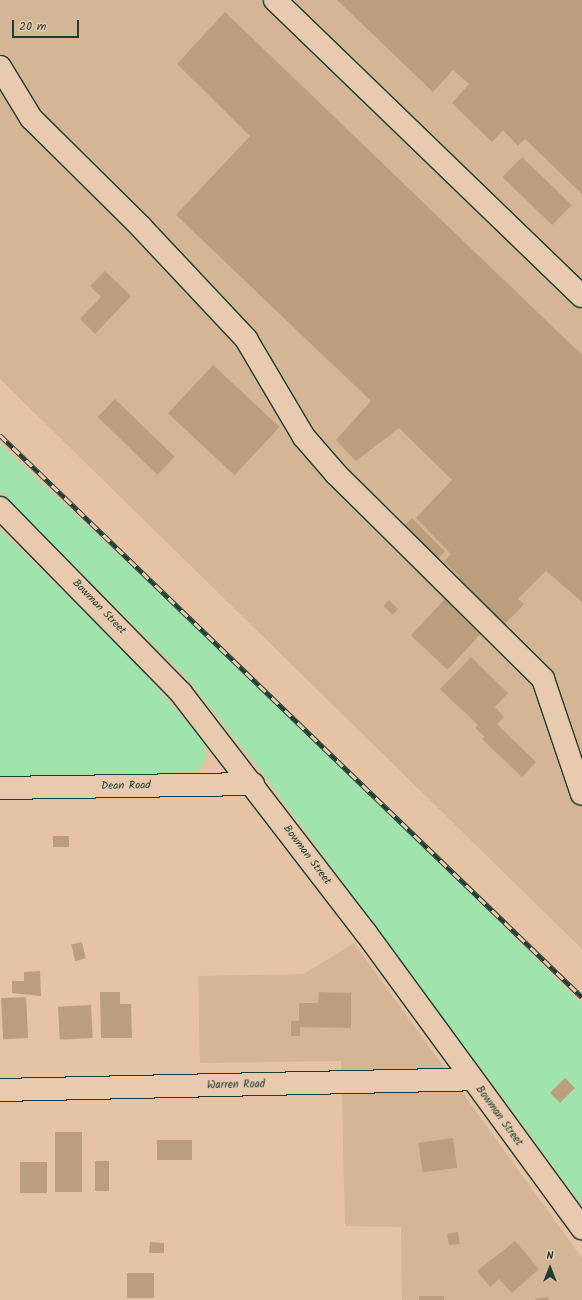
<!DOCTYPE html>
<style>
body{margin:0}
#map{position:relative;width:582px;height:1300px;overflow:hidden;background:#e5c3a4;font-family:Kalam,sans-serif}
div>[style]{position:absolute}
[style*='--x']{left:calc(var(--x)*1px);top:calc(var(--y)*1px);width:calc(var(--w)*1px);rotate:calc(var(--a)*1deg)}
.built>*{inset:0;background:#d4b696}
.green>*{inset:0;background:#a1e3ac}
.building>*{inset:0;background:#bb9e7d;transform-origin:0 0}
.roads{filter:drop-shadow(1px 0 #1f3d34) drop-shadow(-1px 0 #1f3d34) drop-shadow(0 1px #1f3d34) drop-shadow(0 -1px #1f3d34)}
.minor>*{height:22px;margin:-11px;padding:0 11px;transform-origin:11px;border-radius:11px;background:#e8caae}
.rail>*{height:4.5px;margin-top:-2.25px;transform-origin:0;background:repeating-linear-gradient(90deg,#e8caae 0 9px,#1f3d34 0 18px);box-sizing:border-box;border-block:1px solid #1f3d34}
span{translate:-50% -50%;white-space:nowrap;text-align:center;line-height:1.15;-webkit-text-stroke:3px #e8caae;paint-order:stroke}
.street-label{font-size:11px;color:#1f3d34}
.north{position:absolute;left:530px;top:1248px;width:40px;height:40px;-webkit-text-stroke:3px #e8caae;paint-order:stroke;rotate:0deg;font-size:11px;font-weight:700;line-height:16px;text-align:center;color:#1f3d34}
.north::after{content:'';display:block;margin:auto;width:14px;height:18px;background:#1f3d34;clip-path:polygon(50% 0,100% 100%,50% 72%,0 100%)}
.scale{position:absolute;left:12px;top:20px;width:67px;height:18px;box-sizing:border-box;border:2px solid #1f3d34;border-top:0;padding-left:5px;font-size:12px;line-height:14px;white-space:nowrap;color:#1f3d34;-webkit-text-stroke:3px #e8caae;paint-order:stroke}
</style>
<div id="map">
<div class="built">
<i style="clip-path:polygon(0 0,582px 0,582px 949px,0 379px)"></i>
<i style="clip-path:polygon(354px 943px,582px 1258px,582px 1300px,402px 1300px,401px 1227px,345px 1226px,341px 1061px,200px 1063px,198px 976px,304px 974px)"></i>
</div>
<div class="green">
<i style="clip-path:polygon(0 444px,261px 686px,582px 1004px,582px 1205px,260px 770px,187px 678px,0 492px)"></i>
<i style="clip-path:polygon(0 529px,135px 662px,204px 742px,206px 757px,199px 772px,0 777px)"></i>
</div>
<div class="building">
<i style="clip-path:polygon(337px 0,582px 0,582px 194px,525px 139px,518px 146px,503px 130px,492px 142px,452px 103px,469px 84px,453px 70px,433px 92px)"></i>
<i style="clip-path:polygon(225px 12px,582px 355px,582px 602px,546px 571px,518px 599px,524px 604px,504px 625px,456px 581px,460px 577px,444px 561px,451px 554px,416px 518px,452px 480px,399px 428px,356px 461px,336px 440px,371px 401px,176px 215px,250px 136px,177px 64px)"></i>
<i style="left:522px;top:157px;width:69px;height:28px;rotate:44deg"></i>
<i style="clip-path:polygon(105px 271px,131px 296px,95px 334px,80px 319px,101px 297px,90px 286px)"></i>
<i style="left:213px;top:365px;width:91px;height:66px;rotate:43deg"></i>
<i style="left:115px;top:399px;width:83px;height:25px;rotate:44deg"></i>
<i style="left:412px;top:518px;width:47px;height:11px;rotate:45deg"></i>
<i style="left:445px;top:599px;width:50px;height:50px;rotate:43deg"></i>
<i style="left:389px;top:600px;width:13px;height:8px;rotate:45deg"></i>
<i style="clip-path:polygon(471px 657px,508px 693px,495px 707px,504px 717px,497px 724px,536px 762px,522px 777px,482px 739px,485px 737px,475px 728px,478px 725px,440px 689px)"></i>
<i style="left:53px;top:836px;width:16px;height:11px"></i>
<i style="left:82px;top:942px;width:17px;height:11px;rotate:77deg"></i>
<i style="clip-path:polygon(40px 971px,41px 996px,12px 993px,12px 981px,24px 981px,24px 972px)"></i>
<i style="clip-path:polygon(100px 992px,120px 992px,120px 1004px,131px 1004px,132px 1038px,101px 1038px)"></i>
<i style="clip-path:polygon(319px 992px,351px 993px,351px 1028px,300px 1027px,300px 1036px,291px 1036px,291px 1021px,299px 1021px,299px 1003px,318px 1003px)"></i>
<i style="left:26px;top:997px;width:41px;height:25px;rotate:87deg"></i>
<i style="left:91px;top:1005px;width:33px;height:33px;rotate:87deg"></i>
<i style="left:565px;top:1078px;width:14px;height:21px;rotate:45deg"></i>
<i style="left:55px;top:1132px;width:27px;height:60px"></i>
<i style="left:453px;top:1138px;width:30px;height:35px;rotate:82deg"></i>
<i style="left:157px;top:1140px;width:35px;height:20px"></i>
<i style="left:95px;top:1161px;width:14px;height:30px"></i>
<i style="left:20px;top:1162px;width:27px;height:31px"></i>
<i style="left:458px;top:1232px;width:12px;height:11px;rotate:81deg"></i>
<i style="clip-path:polygon(515px 1241px,539px 1269px,512px 1293px,499px 1279px,490px 1287px,477px 1271px)"></i>
<i style="clip-path:polygon(150px 1242px,164px 1243px,164px 1253px,149px 1253px)"></i>
<i style="left:127px;top:1273px;width:27px;height:25px"></i>
<i style="left:419px;top:1296px;width:25px;height:4px"></i>
<i style="clip-path:polygon(548px 1297px,549px 1300px,536px 1300px,535px 1299px)"></i>
</div>
<div class="roads">
<div class="minor">
<i style="--x:275;--y:0;--w:426;--a:44"></i>
<i style="--x:0;--y:67;--w:60;--a:58.7"></i>
<i style="--x:31;--y:118;--w:155;--a:44.7"></i>
<i style="--x:141;--y:227;--w:154;--a:46.8"></i>
<i style="--x:246;--y:339;--w:114;--a:59.4"></i>
<i style="--x:304;--y:437;--w:49;--a:49.1"></i>
<i style="--x:336;--y:474;--w:291;--a:44.7"></i>
<i style="--x:543;--y:679;--w:121;--a:71.3"></i>
<i style="--x:0;--y:508;--w:259;--a:45.6"></i>
<i style="--x:181;--y:693;--w:303;--a:52.4"></i>
<i style="--x:366;--y:933;--w:366;--a:53.8"></i>
<i style="--x:0;--y:788;--w:253;--a:-0.9"></i>
<i style="--x:0;--y:1090;--w:472;--a:-1.3"></i>
</div>
</div>
<div class="rail">
<i style="--x:0;--y:435;--w:809;--a:44"></i>
</div>
<div class="street-label">
<span style="left:99px;top:607px;rotate:46deg">Bowman Street</span>
<span style="left:126px;top:786px;rotate:-1deg">Dean Road</span>
<span style="left:307px;top:855px;rotate:53deg">Bowman Street</span>
<span style="left:236px;top:1085px;rotate:-1deg">Warren Road</span>
<span style="left:499px;top:1116px;rotate:54deg">Bowman Street</span>
</div>
<div class="north">N</div>
<div class="scale">20 m</div>
</div>
